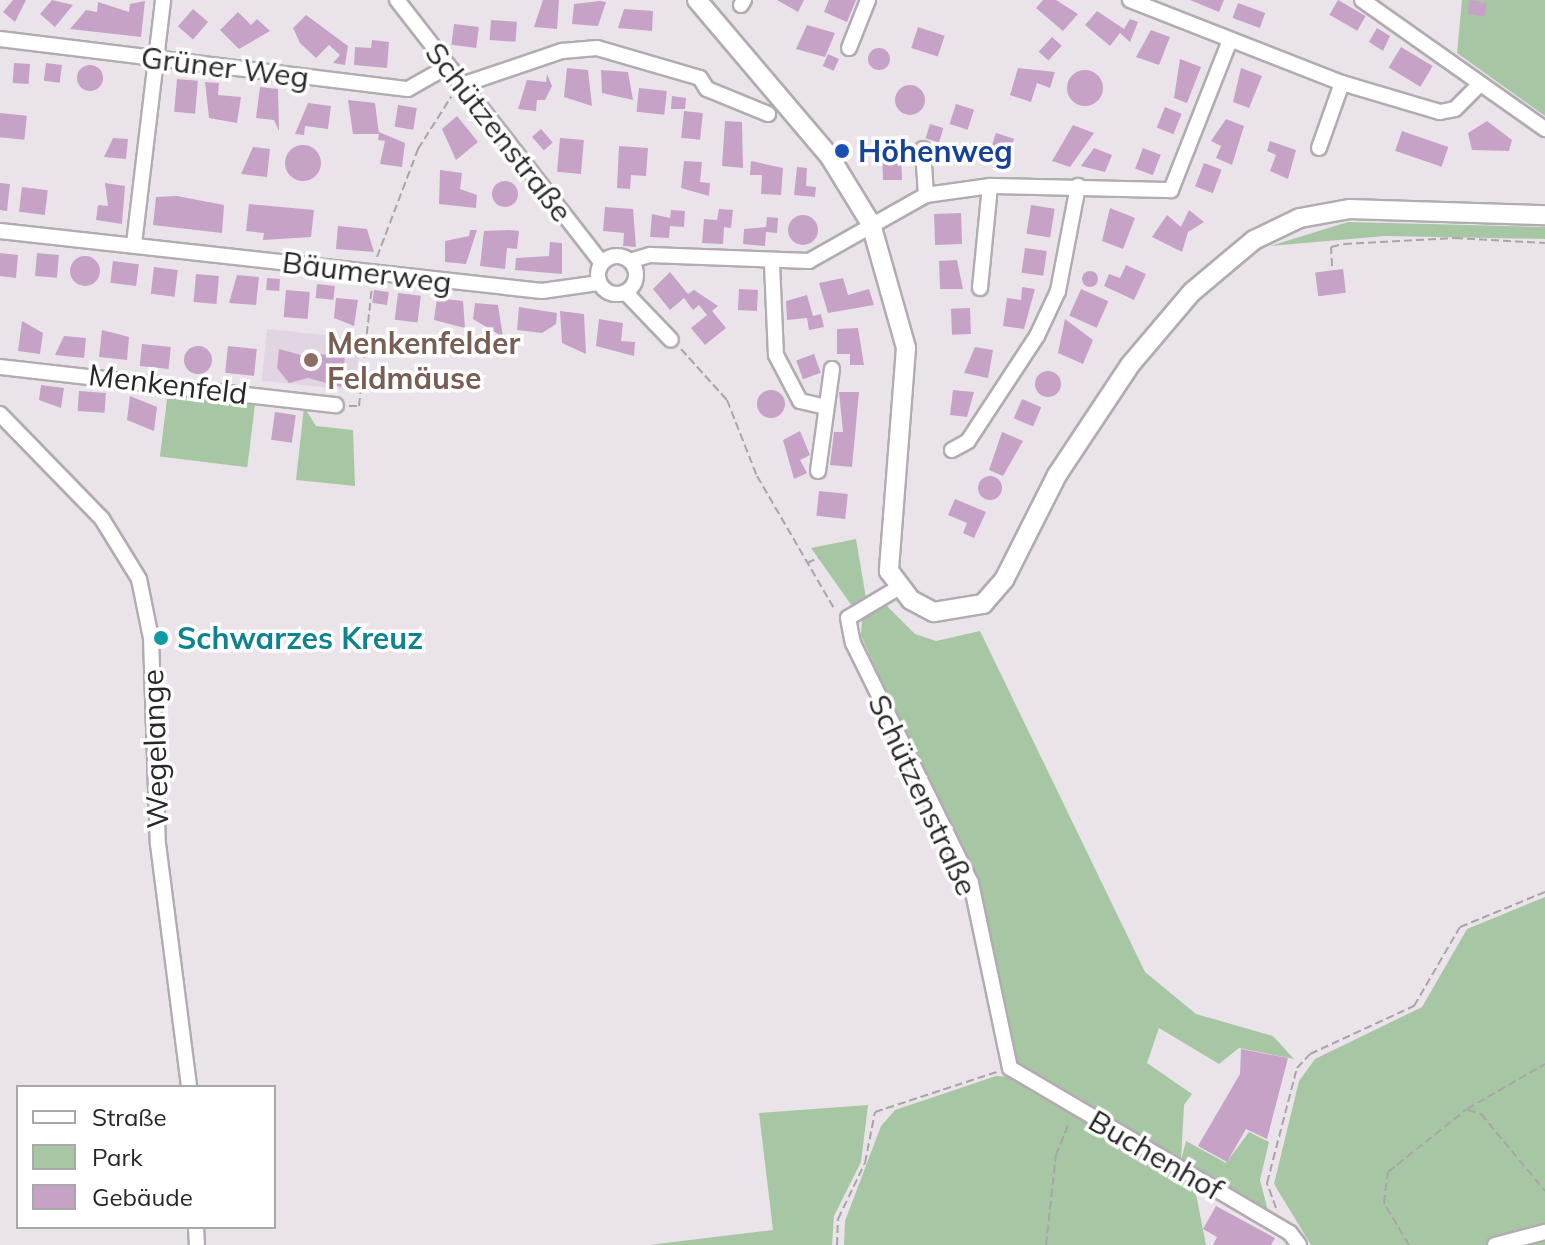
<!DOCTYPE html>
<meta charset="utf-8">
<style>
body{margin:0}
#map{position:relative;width:1545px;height:1245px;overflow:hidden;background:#eae4ea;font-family:Mulish,sans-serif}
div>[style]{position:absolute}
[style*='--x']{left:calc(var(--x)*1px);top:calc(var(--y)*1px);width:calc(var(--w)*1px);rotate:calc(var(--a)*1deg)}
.built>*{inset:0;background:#e1d5e1;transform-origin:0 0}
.green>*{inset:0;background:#a7c7a4;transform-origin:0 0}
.building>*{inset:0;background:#c7a2c7;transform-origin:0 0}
.round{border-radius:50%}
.path>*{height:2px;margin-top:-1px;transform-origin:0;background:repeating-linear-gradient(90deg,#a8a4a8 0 8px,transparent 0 12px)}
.roads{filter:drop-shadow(2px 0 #b2acb2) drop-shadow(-2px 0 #b2acb2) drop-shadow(0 2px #b2acb2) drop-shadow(0 -2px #b2acb2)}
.minor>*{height:14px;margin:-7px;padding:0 7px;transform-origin:7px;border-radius:7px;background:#fff}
.minor>.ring{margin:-7px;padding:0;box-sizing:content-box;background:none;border:14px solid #fff;border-radius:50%}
.major>*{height:18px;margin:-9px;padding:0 9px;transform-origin:9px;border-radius:9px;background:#fff}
.dots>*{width:22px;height:22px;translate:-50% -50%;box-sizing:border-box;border:4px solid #fff;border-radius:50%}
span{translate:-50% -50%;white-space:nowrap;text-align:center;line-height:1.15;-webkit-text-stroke:7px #fff;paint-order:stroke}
.street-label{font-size:30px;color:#282628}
.transit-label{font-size:30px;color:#164399;font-weight:700}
.left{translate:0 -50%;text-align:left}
.education-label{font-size:30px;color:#785e54;font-weight:700}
.culture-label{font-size:30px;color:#0d838f;font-weight:700}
.legend{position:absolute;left:16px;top:1085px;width:260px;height:144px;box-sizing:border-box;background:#fff;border:2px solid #a9a8a9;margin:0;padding:10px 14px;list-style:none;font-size:24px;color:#282628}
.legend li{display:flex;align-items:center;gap:16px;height:40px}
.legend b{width:40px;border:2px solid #a9a8a9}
</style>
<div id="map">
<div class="built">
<i style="left:267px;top:329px;width:94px;height:52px;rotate:6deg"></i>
</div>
<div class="green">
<i style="clip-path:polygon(1462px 0,1545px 0,1545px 116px,1457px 53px)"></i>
<i style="clip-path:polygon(1348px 222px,1545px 227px,1545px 239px,1385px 236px,1270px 246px)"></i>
<i style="left:168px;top:391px;width:88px;height:66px;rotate:7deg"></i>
<i style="clip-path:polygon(304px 407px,316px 426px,353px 430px,355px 486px,296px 480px)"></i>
<i style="clip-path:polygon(856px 539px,866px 598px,852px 606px,811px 548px)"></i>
<i style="clip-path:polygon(886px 605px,915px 634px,936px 641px,980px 631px,1145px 972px,1196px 1014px,1273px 1036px,1294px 1059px,1239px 1048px,1219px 1064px,1159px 1028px,1147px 1063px,1192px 1094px,1184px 1105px,1181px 1160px,1186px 1141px,1226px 1163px,1249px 1132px,1269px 1142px,1260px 1180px,1269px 1215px,1018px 1070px,975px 882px,861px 636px,862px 620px)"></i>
<i style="clip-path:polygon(1545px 897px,1545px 1245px,1311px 1245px,1274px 1184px,1299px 1081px,1315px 1059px,1422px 1007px,1467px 929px)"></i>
<i style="clip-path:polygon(996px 1076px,1014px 1077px,1194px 1184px,1206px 1245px,844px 1245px,845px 1221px,881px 1126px,895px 1110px)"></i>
<i style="clip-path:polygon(868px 1105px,861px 1162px,834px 1216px,832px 1245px,649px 1245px,773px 1230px,759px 1113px)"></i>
</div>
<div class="building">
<i style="clip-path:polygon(13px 0,26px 0,15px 22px,3px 12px)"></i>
<i style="clip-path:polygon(52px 0,73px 5px,55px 27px,40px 14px)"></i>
<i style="clip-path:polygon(543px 0,559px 0,557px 29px,534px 27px)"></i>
<i style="clip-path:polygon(777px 0,804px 0,798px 12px)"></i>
<i style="clip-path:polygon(829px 0,856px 0,847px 22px,824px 12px)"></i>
<i style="clip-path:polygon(1043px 0,1056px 0,1078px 14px,1063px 31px,1036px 8px)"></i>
<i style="clip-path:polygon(1190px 0,1224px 0,1219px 12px)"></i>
<i style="left:1338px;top:0;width:32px;height:17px;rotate:30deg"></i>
<i style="left:1470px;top:0;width:17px;height:14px;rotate:10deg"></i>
<i style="clip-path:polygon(145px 1px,141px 37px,70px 29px,86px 10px,97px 12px,98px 2px,129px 12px,130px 4px)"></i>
<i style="clip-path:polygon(600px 1px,606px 2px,598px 26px,572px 24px,574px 4px)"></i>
<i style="left:1238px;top:3px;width:29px;height:16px;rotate:20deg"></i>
<i style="left:193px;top:9px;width:20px;height:23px;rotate:41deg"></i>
<i style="clip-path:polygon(624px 9px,653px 11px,652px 31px,618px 28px)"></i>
<i style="clip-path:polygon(1097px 11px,1124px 29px,1130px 19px,1138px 22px,1130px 42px,1120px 33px,1110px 46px,1085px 25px)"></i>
<i style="clip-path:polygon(238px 12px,251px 25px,257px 19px,270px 31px,239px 49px,220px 30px)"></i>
<i style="clip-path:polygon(306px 15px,348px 46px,345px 65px,333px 63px,340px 55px,329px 45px,316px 58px,300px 43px,293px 28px)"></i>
<i style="left:491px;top:20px;width:26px;height:20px;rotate:4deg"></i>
<i style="left:454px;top:24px;width:25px;height:21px;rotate:7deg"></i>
<i style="clip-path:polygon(807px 25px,835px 33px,825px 57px,796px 49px)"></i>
<i style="left:918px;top:27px;width:28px;height:22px;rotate:18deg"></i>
<i style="clip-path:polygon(1377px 28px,1390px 36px,1383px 51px,1369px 42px)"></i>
<i style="clip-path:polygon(1151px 30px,1170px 37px,1159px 65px,1136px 57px)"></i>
<i style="left:1052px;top:37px;width:13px;height:20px;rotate:42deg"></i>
<i style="clip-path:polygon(372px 40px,389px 42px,387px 68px,354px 65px,355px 47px,371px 48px)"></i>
<i style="left:1401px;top:47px;width:37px;height:24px;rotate:31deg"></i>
<i class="round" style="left:868px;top:48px;width:22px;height:22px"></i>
<i style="left:828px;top:54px;width:12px;height:13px;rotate:24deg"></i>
<i style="clip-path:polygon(1180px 59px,1201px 67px,1187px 103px,1174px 98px)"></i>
<i style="left:14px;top:63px;width:16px;height:20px;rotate:4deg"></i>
<i style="left:46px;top:63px;width:16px;height:18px;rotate:7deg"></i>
<i class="round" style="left:77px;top:65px;width:26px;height:26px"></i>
<i style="clip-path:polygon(567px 68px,588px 70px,592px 106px,564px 97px)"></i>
<i style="clip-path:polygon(1018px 68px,1055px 72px,1050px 88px,1037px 83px,1031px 102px,1010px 95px)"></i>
<i style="clip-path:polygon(1241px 68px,1262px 76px,1249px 108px,1233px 102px)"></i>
<i style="clip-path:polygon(601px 70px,628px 72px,633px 100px,602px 93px)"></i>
<i class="round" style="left:1067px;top:70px;width:36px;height:36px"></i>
<i style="clip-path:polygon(547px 74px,552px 86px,545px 100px,537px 100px,536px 111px,518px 109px,527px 80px,546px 82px)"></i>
<i style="left:177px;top:79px;width:21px;height:33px;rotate:5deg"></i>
<i style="clip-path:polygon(205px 82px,219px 83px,218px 95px,241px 97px,237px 123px,209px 118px)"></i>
<i class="round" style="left:895px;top:85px;width:30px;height:30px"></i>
<i style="clip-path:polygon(260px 87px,278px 89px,279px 131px,274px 120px,256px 118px)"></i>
<i style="left:639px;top:88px;width:28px;height:24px;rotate:6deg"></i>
<i style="clip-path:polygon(672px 96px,686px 98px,685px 109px,671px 109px)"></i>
<i style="clip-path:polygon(348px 100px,375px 103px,379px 134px,353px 134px)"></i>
<i style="clip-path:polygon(308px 103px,331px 106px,328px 129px,305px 126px,304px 135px,295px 134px)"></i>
<i style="left:956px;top:104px;width:19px;height:21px;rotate:18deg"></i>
<i style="left:398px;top:105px;width:19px;height:22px;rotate:9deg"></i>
<i style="left:1165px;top:107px;width:18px;height:22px;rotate:22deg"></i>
<i style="left:684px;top:111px;width:19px;height:27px;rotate:6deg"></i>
<i style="left:0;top:113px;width:27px;height:24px;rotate:6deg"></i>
<i style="clip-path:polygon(457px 116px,478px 142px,456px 160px,442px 129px)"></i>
<i style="clip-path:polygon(1226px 119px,1244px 126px,1232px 165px,1216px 158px,1221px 146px,1211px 141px)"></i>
<i style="clip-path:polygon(725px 121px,742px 122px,743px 168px,722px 166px)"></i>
<i style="clip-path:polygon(1487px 121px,1512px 140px,1509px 151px,1472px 150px,1468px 133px)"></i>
<i style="left:930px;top:124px;width:14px;height:15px;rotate:17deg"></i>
<i style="clip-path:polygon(1073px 125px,1094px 133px,1070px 167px,1052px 161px)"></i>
<i style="left:541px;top:129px;width:18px;height:12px;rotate:49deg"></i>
<i style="left:1402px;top:131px;width:49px;height:21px;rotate:19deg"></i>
<i style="clip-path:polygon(379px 132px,405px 143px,402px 167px,380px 164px,385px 141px,378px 140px)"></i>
<i style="left:996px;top:133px;width:19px;height:28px;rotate:18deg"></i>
<i style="clip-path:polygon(113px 138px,128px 139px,126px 159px,104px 157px)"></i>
<i style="left:560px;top:138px;width:24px;height:34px;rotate:5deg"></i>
<i style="clip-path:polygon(1270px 141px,1296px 150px,1288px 179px,1270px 171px,1276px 155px,1267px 151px)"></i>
<i style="clip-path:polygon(900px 144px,913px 144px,913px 157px,901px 157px,902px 180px,883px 180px,882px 153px,900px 153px)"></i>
<i class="round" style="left:285px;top:145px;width:36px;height:36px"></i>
<i style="clip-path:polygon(619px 146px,648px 148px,646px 176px,631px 175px,630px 189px,617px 188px)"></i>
<i style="clip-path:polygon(253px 147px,270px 149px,267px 177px,241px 174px)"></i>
<i style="clip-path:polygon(1094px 148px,1112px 155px,1105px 172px,1081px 166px)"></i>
<i style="left:1143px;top:148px;width:19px;height:22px;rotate:21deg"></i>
<i style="clip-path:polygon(684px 161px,702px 162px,700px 182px,710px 183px,709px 196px,681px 188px)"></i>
<i style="clip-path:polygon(751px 161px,783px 168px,781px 195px,761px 194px,762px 175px,750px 175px)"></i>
<i style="left:1204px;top:163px;width:19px;height:25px;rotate:21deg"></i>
<i style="clip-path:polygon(797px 167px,807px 168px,806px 186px,816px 187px,815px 197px,794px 195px)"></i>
<i style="clip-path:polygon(440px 170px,462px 173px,460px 189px,477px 195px,476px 208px,439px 204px)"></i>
<i class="round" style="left:492px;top:181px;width:26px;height:26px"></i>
<i style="clip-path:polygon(0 183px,10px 184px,7px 211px,0 210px)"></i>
<i style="clip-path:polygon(105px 183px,125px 186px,122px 224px,96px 220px,98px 205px,108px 206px)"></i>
<i style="left:22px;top:187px;width:26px;height:25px;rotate:7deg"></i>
<i style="clip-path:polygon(177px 196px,224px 205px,222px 233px,153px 225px,156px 197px)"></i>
<i style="clip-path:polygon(249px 204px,314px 210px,311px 237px,263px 240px,264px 233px,246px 231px)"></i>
<i style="left:1031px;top:205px;width:24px;height:29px;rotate:9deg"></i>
<i style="clip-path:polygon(605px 207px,633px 209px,636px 247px,623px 246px,624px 233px,603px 231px)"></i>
<i style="clip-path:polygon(1110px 208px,1135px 218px,1123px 249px,1102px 241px)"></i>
<i style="clip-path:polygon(719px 209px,733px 210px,731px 228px,724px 227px,723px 244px,702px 243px,704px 219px,717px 220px)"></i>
<i style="clip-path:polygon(671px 210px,685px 211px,684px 227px,670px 226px,669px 238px,650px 237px,652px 214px,670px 218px)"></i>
<i style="clip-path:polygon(1189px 210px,1204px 222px,1188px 232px,1182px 252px,1152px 237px,1167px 215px,1181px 227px)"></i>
<i style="left:961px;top:213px;width:31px;height:27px;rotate:88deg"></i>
<i class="round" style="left:788px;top:215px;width:30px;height:30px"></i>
<i style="clip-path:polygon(767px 217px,778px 218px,777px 233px,766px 232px,765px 246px,743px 244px,744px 229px,766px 227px)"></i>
<i style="clip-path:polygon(338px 226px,367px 229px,374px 252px,336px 249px)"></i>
<i style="clip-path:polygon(470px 230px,477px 230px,466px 264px,445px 262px,445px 241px,469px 236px)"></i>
<i style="clip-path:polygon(509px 230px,519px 231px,517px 249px,507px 248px,505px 269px,480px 266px,484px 231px)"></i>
<i style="clip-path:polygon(550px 242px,562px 243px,562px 274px,515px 270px,516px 258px,549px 256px)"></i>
<i style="left:1025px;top:248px;width:22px;height:25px;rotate:8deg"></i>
<i style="clip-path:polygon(0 253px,18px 255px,16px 278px,0 276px)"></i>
<i style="left:37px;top:253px;width:22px;height:23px;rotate:5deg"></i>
<i class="round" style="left:70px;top:256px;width:30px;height:30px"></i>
<i style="clip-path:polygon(957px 260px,963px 289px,940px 289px,939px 261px)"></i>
<i style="left:113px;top:261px;width:26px;height:22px;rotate:7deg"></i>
<i style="clip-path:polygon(1126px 265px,1146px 274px,1134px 300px,1104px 286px,1109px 274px,1120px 278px)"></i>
<i style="left:154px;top:267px;width:24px;height:27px;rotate:7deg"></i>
<i style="left:1343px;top:269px;width:24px;height:28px;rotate:83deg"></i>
<i class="round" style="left:1082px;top:271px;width:16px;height:16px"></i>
<i style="clip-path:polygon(670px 272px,688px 294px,694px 290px,718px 306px,712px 311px,726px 328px,705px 345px,691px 328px,707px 315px,699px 305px,693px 310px,684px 298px,670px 310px,653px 289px)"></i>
<i style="left:196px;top:274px;width:23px;height:28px;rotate:5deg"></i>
<i style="clip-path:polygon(237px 275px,259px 277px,256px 305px,229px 303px)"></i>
<i style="left:267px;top:278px;width:13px;height:12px;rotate:4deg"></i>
<i style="clip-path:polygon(843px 278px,848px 295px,869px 289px,874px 305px,828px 313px,819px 283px)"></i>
<i style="left:317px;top:284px;width:18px;height:14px;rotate:6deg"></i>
<i style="clip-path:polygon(1022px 287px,1035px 289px,1024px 329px,1003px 326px,1007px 298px,1021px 300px)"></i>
<i style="left:739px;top:289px;width:19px;height:21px;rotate:3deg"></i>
<i style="left:1081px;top:289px;width:30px;height:29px;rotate:24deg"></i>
<i style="left:286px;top:290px;width:24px;height:27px;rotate:5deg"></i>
<i style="left:374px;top:290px;width:15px;height:13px;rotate:8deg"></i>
<i style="left:398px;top:293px;width:23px;height:27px;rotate:7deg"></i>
<i style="clip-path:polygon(807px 295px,813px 316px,821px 314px,824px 327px,809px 330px,807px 318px,787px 320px,786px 301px)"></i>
<i style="clip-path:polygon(336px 298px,358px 300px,354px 326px,334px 318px)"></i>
<i style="clip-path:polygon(437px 298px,463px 301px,465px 328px,434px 320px)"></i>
<i style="clip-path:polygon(475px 303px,498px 305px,503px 337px,473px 319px)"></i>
<i style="clip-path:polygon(519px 307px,557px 313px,556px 324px,542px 333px,517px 330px)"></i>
<i style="left:970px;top:308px;width:26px;height:19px;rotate:88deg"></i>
<i style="clip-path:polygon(560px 311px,584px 314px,586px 354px,562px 343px)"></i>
<i style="clip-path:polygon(599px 319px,623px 323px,621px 341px,635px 342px,634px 356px,596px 346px)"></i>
<i style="clip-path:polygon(1065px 319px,1093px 340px,1083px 364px,1058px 353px)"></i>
<i style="clip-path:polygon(22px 321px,43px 333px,40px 354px,18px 351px)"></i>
<i style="clip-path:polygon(858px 328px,864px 365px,850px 365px,850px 354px,837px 354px,837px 329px)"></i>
<i style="clip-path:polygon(102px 330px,129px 337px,127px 360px,99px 357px)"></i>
<i style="clip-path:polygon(64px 336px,86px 338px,84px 358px,55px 355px)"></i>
<i style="left:142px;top:344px;width:29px;height:22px;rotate:6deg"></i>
<i style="left:228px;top:346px;width:29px;height:27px;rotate:6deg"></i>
<i class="round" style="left:184px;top:346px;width:28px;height:28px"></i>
<i style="clip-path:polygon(975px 347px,993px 350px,988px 378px,964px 373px)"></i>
<i style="clip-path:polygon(279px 349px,319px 360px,320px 354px,345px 357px,341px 387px,308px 378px,289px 383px,277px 368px)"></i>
<i style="left:814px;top:354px;width:20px;height:19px;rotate:70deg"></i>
<i class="round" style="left:1035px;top:371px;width:26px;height:26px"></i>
<i style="clip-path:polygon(41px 385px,64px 388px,61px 408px,39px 400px)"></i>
<i style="clip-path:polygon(953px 390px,974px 392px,967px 417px,950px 415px)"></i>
<i class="round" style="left:757px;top:390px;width:28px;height:28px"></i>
<i style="left:79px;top:391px;width:27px;height:20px;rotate:4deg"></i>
<i style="clip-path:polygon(839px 392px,859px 392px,852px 467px,830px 465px,834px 432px,843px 432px)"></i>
<i style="clip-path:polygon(130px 396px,157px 407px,154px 431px,127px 420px)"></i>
<i style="left:1022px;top:399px;width:21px;height:21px;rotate:23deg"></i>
<i style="left:275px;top:412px;width:21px;height:28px;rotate:8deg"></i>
<i style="clip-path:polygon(800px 431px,810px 455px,800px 460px,807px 473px,794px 479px,783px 440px)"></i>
<i style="clip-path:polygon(1002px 432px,1023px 441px,1003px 476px,989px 470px)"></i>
<i class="round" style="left:978px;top:476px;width:24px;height:24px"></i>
<i style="left:819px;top:491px;width:29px;height:25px;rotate:6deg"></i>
<i style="clip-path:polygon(955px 499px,986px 512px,974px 538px,963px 533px,967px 523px,948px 515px)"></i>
<i style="clip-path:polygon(1241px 1049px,1288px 1058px,1267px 1139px,1246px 1129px,1227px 1162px,1198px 1146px,1240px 1074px)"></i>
<i style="clip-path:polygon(1216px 1206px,1275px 1238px,1271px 1245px,1213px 1245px,1217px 1237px,1203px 1229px)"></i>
</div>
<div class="path">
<i style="--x:377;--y:257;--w:116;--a:-69.2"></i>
<i style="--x:418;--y:149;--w:62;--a:-57.6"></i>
<i style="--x:1332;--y:266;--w:19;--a:-93"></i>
<i style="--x:1331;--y:247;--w:13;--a:-13"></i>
<i style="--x:1344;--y:244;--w:111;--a:-3.1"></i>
<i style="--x:1455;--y:238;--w:90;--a:3.2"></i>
<i style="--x:681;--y:349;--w:69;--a:48"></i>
<i style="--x:727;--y:400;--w:82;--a:68.5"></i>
<i style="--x:757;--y:476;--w:155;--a:59.8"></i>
<i style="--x:349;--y:406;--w:10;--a:0"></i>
<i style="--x:359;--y:406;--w:120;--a:-83.8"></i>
<i style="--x:807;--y:563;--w:14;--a:-25"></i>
<i style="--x:1468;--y:1110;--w:14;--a:17"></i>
<i style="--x:1481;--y:1114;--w:100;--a:50.3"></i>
<i style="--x:1276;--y:1208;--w:27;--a:-110"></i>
<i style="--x:1267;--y:1183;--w:119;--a:-75.4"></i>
<i style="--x:1297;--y:1068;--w:19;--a:-47"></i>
<i style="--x:1310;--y:1054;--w:115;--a:-24.8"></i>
<i style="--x:1414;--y:1006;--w:91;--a:-59.8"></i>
<i style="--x:1460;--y:927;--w:92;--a:-22.4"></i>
<i style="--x:837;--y:1245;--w:26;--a:-88"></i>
<i style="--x:838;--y:1219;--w:62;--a:-64.3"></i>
<i style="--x:865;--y:1163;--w:52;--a:-78.9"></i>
<i style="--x:875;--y:1112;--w:128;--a:-18.2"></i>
<i style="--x:1046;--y:1245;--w:91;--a:-83.7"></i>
<i style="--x:1056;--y:1155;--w:35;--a:-68"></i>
<i style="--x:1409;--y:1245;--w:49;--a:-120.8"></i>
<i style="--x:1384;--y:1203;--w:31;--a:-83"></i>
<i style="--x:1388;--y:1172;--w:101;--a:-38.6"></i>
<i style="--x:1467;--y:1109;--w:90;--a:-30"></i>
</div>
<div class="roads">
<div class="minor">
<i style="--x:397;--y:0;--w:333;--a:52.1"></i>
<i style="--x:1130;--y:0;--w:228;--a:21.4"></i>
<i style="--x:1342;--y:83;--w:102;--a:16.5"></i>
<i style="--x:1440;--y:112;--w:15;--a:-11"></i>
<i style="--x:1455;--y:109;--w:35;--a:-45"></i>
<i style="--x:1362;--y:0;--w:224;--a:35.2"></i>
<i style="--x:741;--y:5;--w:6;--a:-59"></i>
<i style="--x:0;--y:39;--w:411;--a:7"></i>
<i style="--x:408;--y:89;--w:43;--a:-29.6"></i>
<i style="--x:849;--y:48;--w:52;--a:-68.4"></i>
<i style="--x:459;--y:86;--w:109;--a:-18.8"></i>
<i style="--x:562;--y:51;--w:35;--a:-5"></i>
<i style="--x:597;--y:48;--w:107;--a:16.2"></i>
<i style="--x:700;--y:78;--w:13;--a:58"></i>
<i style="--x:707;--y:89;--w:66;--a:22.3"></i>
<i style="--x:1319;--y:148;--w:69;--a:-70.5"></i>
<i style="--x:923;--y:149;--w:46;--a:86.3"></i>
<i style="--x:0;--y:231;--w:545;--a:6.32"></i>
<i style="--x:542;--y:291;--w:58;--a:-8"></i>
<i style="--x:134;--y:244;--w:246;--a:-83.2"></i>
<i class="ring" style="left:598px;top:256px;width:24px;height:24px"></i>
<i style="--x:630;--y:261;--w:21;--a:-17"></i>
<i style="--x:650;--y:255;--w:159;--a:2.2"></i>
<i style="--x:809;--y:261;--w:134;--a:-29.4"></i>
<i style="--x:926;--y:195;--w:65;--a:-8"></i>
<i style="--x:990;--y:186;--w:181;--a:1.3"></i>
<i style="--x:1171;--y:190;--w:161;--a:-68.5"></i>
<i style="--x:772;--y:264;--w:91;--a:87.5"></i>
<i style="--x:776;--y:355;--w:52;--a:62.4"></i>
<i style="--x:800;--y:401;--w:23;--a:13"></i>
<i style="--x:980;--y:288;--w:102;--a:-84.4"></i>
<i style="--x:625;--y:292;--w:66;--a:46.2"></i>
<i style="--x:0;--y:367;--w:338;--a:6.5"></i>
<i style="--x:0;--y:414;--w:146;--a:45.8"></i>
<i style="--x:102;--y:519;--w:70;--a:58.3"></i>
<i style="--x:139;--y:579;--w:60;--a:78.5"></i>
<i style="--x:151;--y:638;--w:206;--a:88.1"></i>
<i style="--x:158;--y:844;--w:245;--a:82.7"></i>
<i style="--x:952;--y:450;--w:18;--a:-29"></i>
<i style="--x:968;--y:441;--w:126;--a:-56.7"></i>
<i style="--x:1037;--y:336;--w:50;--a:-65"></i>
<i style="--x:1058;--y:291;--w:107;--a:-79.2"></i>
<i style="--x:818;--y:471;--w:103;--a:-82.2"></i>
<i style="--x:898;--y:588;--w:58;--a:149"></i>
<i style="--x:848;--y:618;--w:25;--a:79"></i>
<i style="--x:853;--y:643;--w:267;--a:63.8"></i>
<i style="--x:971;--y:883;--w:189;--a:78.1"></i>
<i style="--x:1010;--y:1068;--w:325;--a:30.5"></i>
<i style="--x:1290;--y:1233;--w:15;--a:53"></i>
<i style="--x:196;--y:1227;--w:18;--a:87"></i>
<i style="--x:1495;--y:1245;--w:52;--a:-14.6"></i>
</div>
<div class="major">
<i style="--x:697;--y:0;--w:206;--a:49.7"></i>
<i style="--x:830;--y:157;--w:79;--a:58.5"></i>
<i style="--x:871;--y:224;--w:129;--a:74.2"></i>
<i style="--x:906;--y:348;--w:224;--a:94.4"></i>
<i style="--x:889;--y:571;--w:36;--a:53"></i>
<i style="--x:911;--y:600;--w:26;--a:28"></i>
<i style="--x:934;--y:612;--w:50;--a:-9.3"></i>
<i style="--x:983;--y:604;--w:32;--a:-49"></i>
<i style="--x:1004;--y:580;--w:118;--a:-63.2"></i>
<i style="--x:1057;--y:475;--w:132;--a:-56.4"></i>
<i style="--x:1130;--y:365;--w:96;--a:-49.7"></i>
<i style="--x:1192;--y:292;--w:81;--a:-40"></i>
<i style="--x:1254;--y:240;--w:51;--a:-25.6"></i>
<i style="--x:1300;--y:218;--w:51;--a:-10.2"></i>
<i style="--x:1350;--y:209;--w:195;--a:1.8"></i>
</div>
</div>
<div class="dots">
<i style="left:842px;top:151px;background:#1a4fb4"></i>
<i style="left:311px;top:360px;background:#8d6e63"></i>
<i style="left:161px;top:638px;background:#0f9aa8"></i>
</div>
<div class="street-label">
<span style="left:225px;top:67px;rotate:7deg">Grüner Weg</span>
<span style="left:499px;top:132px;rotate:52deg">Schützenstraße</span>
<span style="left:367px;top:272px;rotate:7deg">Bäumerweg</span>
<span style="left:168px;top:384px;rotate:7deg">Menkenfeld</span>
<span style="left:155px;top:749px;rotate:-92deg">Wegelange</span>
<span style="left:923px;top:795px;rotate:65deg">Schützenstraße</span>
<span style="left:1156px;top:1155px;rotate:30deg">Buchenhof</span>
</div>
<div class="transit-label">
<span class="left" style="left:858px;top:151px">Höhenweg</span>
</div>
<div class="education-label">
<span class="left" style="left:327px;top:360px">Menkenfelder<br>Feldmäuse</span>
</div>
<div class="culture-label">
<span class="left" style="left:177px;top:638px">Schwarzes Kreuz</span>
</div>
<ul class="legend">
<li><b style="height:10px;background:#fff"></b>Straße</li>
<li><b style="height:22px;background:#a7c7a4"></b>Park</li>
<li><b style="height:22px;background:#c7a2c7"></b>Gebäude</li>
</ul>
</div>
